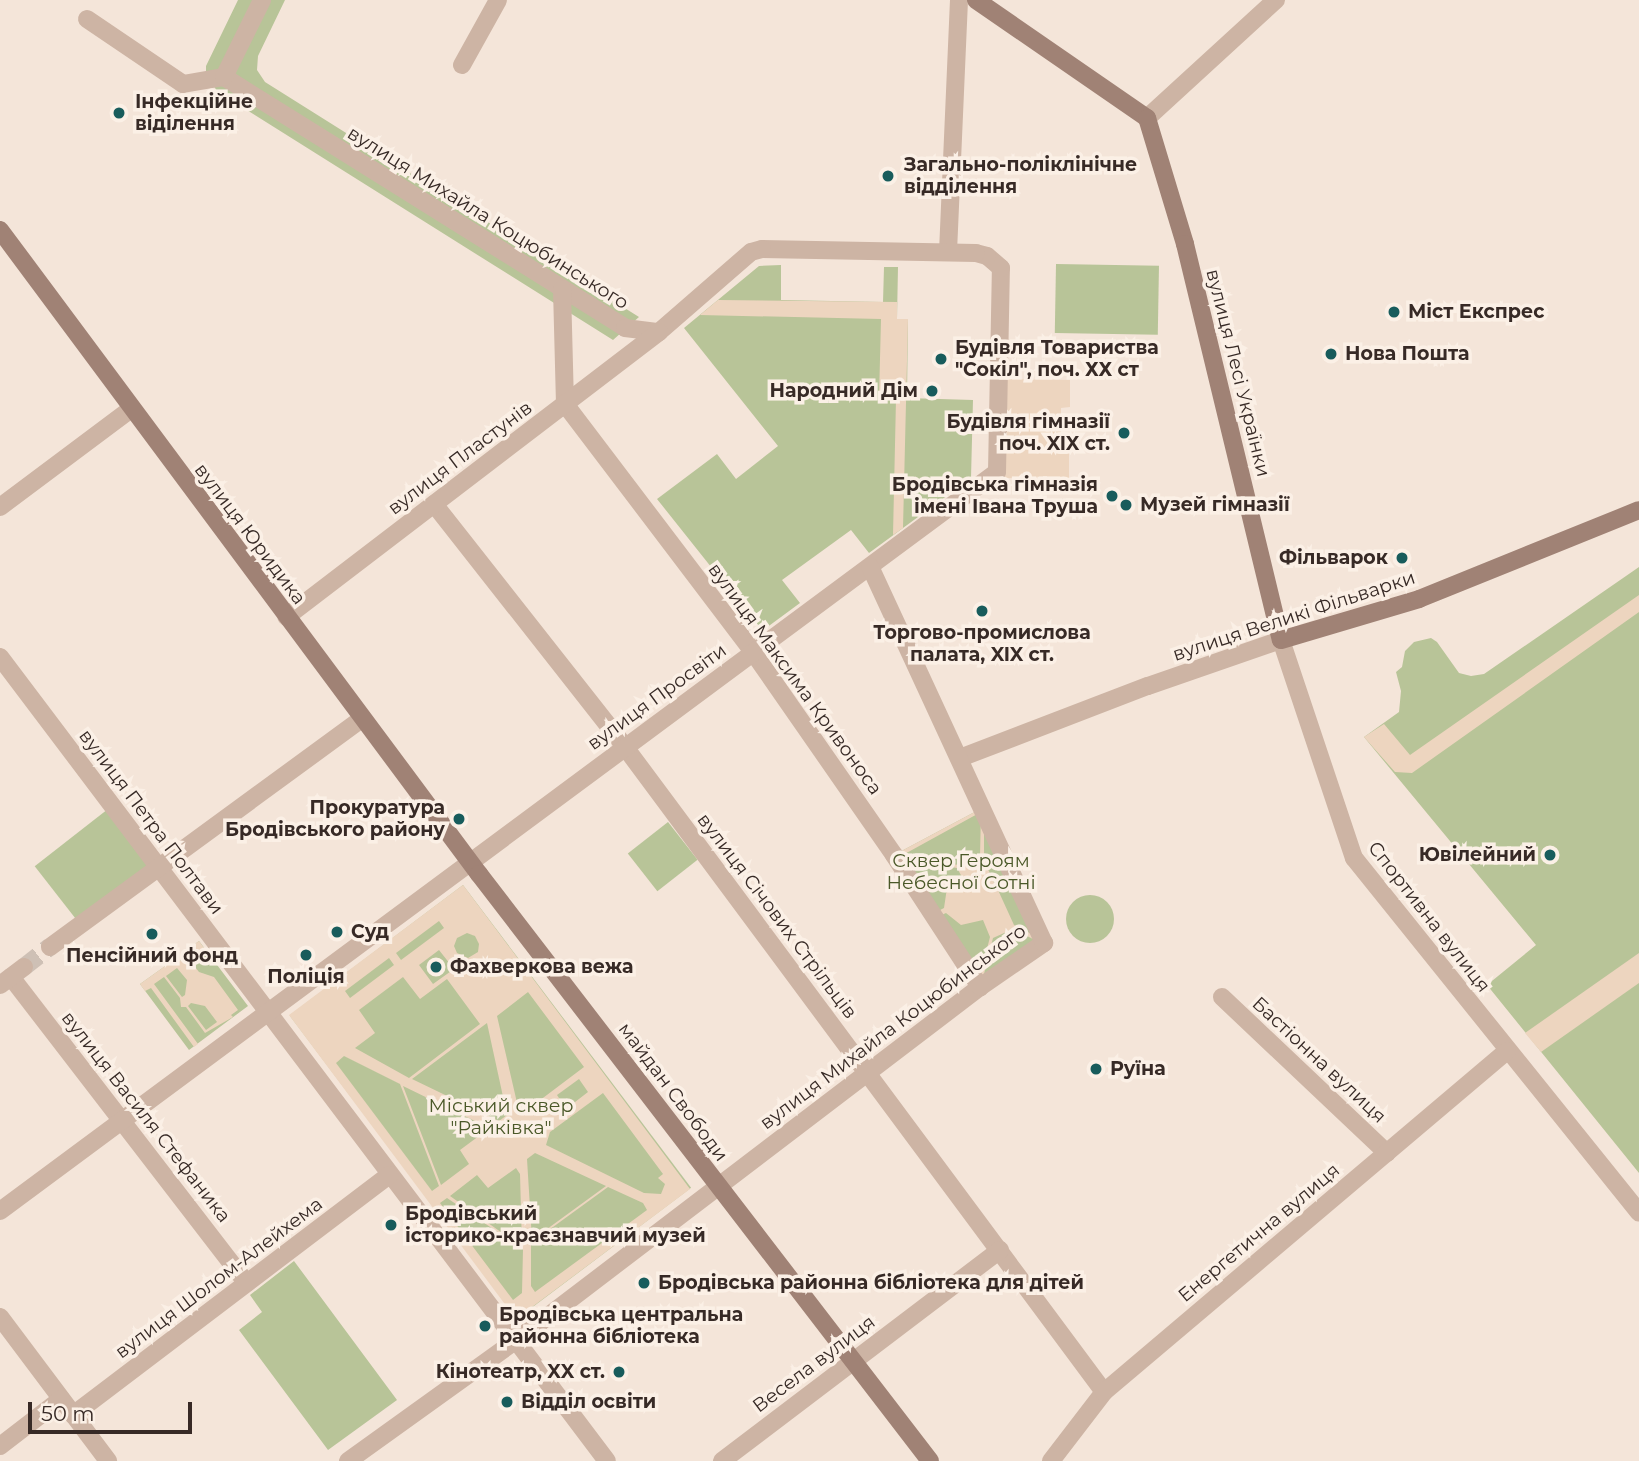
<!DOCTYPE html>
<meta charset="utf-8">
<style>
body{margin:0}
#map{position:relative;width:1639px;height:1461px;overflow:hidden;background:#f4e5d9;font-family:Montserrat,sans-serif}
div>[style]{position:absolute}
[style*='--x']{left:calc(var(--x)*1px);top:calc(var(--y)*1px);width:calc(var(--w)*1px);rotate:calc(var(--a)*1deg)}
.green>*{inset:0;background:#b8c498;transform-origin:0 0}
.round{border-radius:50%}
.plaza>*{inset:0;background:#edd5bf}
.street-tunnel>*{height:18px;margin-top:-9px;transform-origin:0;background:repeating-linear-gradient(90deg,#cec0b5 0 18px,transparent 0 27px)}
.street>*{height:18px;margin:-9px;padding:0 9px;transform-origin:9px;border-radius:9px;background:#cdb4a4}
.secondary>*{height:18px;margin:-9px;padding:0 9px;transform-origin:9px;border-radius:9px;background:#a08275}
.dots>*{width:19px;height:19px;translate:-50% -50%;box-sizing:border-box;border:4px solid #fbf0e6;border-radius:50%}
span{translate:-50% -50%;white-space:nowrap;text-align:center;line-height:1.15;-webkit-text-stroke:7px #fbf0e6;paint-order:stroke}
.poi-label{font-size:19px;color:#372a26;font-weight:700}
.left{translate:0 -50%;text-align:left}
.right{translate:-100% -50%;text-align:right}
.street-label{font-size:19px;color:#372a26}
.park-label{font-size:19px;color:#4a5828}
.scale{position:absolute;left:28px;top:1402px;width:164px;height:32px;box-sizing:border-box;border:4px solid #372a26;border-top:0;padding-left:9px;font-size:21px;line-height:24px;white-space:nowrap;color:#372a26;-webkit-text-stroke:5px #fbf0e6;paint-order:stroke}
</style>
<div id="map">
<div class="green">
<i style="clip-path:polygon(238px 0,285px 0,258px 56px,257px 70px,265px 82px,639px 317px,613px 340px,218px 92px,206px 76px,206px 66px)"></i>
<i style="left:1056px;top:264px;width:103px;height:69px;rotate:1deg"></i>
<i style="clip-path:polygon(781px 265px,781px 300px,883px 302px,884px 267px,898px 267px,897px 319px,908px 319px,907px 398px,973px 400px,971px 478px,869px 553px,851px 530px,782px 580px,800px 603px,762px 631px,657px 499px,717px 454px,736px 479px,778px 446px,684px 328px,759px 266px)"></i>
<i style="clip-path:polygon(1639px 567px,1639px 1173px,1487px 985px,1536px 945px,1364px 737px,1399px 712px,1401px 691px,1396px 672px,1402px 667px,1405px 651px,1414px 642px,1431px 638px,1437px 642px,1459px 673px,1471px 676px,1484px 674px)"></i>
<i style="clip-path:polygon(984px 807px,1044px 943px,980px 987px,894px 855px)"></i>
<i style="left:108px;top:809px;width:71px;height:93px;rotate:52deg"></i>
<i style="left:668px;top:822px;width:48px;height:51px;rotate:52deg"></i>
<i style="left:463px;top:885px;width:379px;height:217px;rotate:53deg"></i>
<i class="round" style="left:1066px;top:895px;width:48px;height:48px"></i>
<i style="clip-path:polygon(199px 941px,248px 1006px,189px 1050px,140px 984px,168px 964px,183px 960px,188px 949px)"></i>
<i style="clip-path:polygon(294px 1261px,397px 1400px,328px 1450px,239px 1330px,262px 1312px,250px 1295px)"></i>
</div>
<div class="plaza">
<i style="clip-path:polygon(718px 300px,897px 302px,897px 319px,908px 319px,903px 528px,893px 535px,896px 399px,879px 398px,881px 319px,700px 315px)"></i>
<i style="clip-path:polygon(1006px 379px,1070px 380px,1070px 407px,1061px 408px,1061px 446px,1069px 446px,1069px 479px,1004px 478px)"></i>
<i style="clip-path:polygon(1639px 595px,1639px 612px,1412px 773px,1395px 772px,1364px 737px,1384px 724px,1410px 755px)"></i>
<i style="clip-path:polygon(evenodd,984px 807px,984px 860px,995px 885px,1014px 876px,1017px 881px,998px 890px,1014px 925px,1043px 940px,1043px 944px,1013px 929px,993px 938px,981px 986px,978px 984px,990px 937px,983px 920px,961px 925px,946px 913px,935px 918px,932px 914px,944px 908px,947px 888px,962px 877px,957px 868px,896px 858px,894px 855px,984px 807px,981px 812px,980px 856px,959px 865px,901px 856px,981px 812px)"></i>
<i style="clip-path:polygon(evenodd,463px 885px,690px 1189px,516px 1319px,289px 1015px,463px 885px,439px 921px,444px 928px,401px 960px,396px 953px,439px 921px,463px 885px,467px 933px,475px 936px,479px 944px,478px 952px,468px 958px,457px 953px,454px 946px,457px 938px,467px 933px,463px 885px,439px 950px,454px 969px,433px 984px,419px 965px,439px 950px,463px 885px,389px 958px,394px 965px,350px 998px,345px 991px,389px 958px,463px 885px,403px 977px,420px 999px,447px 979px,480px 1024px,409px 1078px,355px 1048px,375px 1033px,359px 1010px,403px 977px,463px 885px,528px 992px,584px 1067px,531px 1107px,518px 1107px,497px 1016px,528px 992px,463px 885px,487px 1023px,507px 1115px,499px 1121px,412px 1079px,487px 1023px,463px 885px,344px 1056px,400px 1084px,439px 1186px,432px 1191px,336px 1063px,344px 1056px,463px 885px,579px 1079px,588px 1092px,566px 1109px,557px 1095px,579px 1079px,463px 885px,403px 1086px,483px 1125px,487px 1130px,460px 1150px,469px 1164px,441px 1185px,403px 1086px,463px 885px,603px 1093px,663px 1174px,658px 1178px,665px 1184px,661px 1194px,644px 1193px,546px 1145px,550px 1132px,603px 1093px,463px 885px,535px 1153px,606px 1186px,532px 1240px,527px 1159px,535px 1153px,463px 885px,516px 1168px,520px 1174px,522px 1247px,450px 1196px,477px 1175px,488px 1188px,516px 1168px,463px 885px,608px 1187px,643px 1203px,647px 1210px,535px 1292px,531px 1286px,531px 1243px,608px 1187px,463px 885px,447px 1198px,523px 1249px,522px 1293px,513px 1300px,440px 1203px,447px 1198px)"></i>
<i style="clip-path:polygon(evenodd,199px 941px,204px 948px,189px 959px,199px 972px,214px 977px,238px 1010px,231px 1015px,233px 1017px,205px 1033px,186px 1007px,181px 1007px,180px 998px,164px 977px,154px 984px,198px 1044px,194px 1047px,151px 988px,145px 991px,140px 984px,168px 964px,183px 960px,188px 949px,199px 941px,177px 968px,187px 980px,185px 995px,182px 997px,166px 976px,177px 968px,199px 941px,191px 1003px,205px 1006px,217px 1022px,206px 1030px,188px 1006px,191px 1003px)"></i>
<i style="clip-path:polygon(1639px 953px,1639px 983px,1541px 1052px,1525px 1033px)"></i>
</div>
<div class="street-tunnel">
<i style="--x:24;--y:967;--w:33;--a:-38"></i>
</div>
<div class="street">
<i style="--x:87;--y:19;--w:116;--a:34.1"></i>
<i style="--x:183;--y:84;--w:42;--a:-9.7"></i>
<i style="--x:462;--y:65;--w:74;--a:-61"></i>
<i style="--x:224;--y:77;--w:473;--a:32"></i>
<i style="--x:625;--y:328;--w:34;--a:7"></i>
<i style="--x:224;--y:77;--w:86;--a:-63.7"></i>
<i style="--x:1147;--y:118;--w:175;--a:-42.5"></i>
<i style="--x:948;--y:252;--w:252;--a:-87.5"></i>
<i style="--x:562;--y:289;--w:115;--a:88.5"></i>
<i style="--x:565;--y:404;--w:311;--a:52.8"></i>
<i style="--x:753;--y:652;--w:247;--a:55.2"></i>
<i style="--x:894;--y:855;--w:158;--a:56.9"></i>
<i style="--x:434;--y:504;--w:309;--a:51.8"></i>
<i style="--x:625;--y:747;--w:803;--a:53.4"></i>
<i style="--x:0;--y:507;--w:164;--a:-36.8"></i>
<i style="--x:0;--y:657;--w:1007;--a:52.95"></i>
<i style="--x:960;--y:758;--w:201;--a:-21"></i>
<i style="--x:1148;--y:686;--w:141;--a:-19.1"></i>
<i style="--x:1281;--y:640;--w:230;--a:71.5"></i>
<i style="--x:1354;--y:858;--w:455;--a:51.2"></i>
<i style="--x:50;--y:947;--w:386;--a:-36.2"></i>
<i style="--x:11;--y:977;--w:386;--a:52.4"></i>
<i style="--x:0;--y:985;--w:30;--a:-37"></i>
<i style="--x:1222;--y:997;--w:227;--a:43.4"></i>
<i style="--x:0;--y:1211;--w:1241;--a:-36.55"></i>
<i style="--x:997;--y:472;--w:204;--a:-88.9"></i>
<i style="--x:1001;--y:268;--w:18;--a:-139"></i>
<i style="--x:987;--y:256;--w:11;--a:-165"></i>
<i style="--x:976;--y:253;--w:214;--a:-178.9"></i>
<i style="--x:762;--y:249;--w:11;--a:165"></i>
<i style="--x:751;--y:252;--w:122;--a:139"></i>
<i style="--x:659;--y:332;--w:469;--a:142.6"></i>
<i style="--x:0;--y:1317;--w:180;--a:53.1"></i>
<i style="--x:73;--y:1415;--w:397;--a:-37.2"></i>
<i style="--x:0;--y:1446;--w:77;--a:-37.6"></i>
<i style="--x:348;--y:1461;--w:219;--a:-35.7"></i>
<i style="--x:526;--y:1333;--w:571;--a:-37.31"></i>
<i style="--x:980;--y:987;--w:78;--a:-34.5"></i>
<i style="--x:1044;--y:943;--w:414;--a:-114.8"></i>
<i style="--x:722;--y:1461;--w:349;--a:-37.2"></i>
<i style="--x:1051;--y:1461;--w:87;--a:-52.5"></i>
<i style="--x:1104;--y:1392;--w:528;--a:-40.24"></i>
</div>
<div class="secondary">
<i style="--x:976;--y:0;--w:208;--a:34.6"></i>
<i style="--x:1147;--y:118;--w:132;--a:73.2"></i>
<i style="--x:1185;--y:244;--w:407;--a:76.4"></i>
<i style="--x:1281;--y:640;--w:144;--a:-16.5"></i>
<i style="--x:1419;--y:599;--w:237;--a:-22"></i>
<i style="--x:0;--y:230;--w:803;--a:53.36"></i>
<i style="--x:479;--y:874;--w:740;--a:52.46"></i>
</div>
<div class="dots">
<i style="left:119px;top:113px;background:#185c5c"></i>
<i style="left:888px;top:176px;background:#185c5c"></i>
<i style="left:1394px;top:312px;background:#185c5c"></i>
<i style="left:1331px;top:354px;background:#185c5c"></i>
<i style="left:941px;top:359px;background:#185c5c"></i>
<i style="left:932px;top:391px;background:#185c5c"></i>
<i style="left:1124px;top:433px;background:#185c5c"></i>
<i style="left:1112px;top:496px;background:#185c5c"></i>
<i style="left:1126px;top:505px;background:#185c5c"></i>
<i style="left:1402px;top:558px;background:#185c5c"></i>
<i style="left:982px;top:611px;background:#185c5c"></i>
<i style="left:459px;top:819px;background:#185c5c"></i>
<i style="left:1550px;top:855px;background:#185c5c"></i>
<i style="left:337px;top:932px;background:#185c5c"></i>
<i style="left:152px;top:934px;background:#185c5c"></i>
<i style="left:306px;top:955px;background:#185c5c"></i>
<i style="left:436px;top:967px;background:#185c5c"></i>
<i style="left:1096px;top:1069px;background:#185c5c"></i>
<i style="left:391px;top:1225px;background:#185c5c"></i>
<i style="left:644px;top:1283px;background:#185c5c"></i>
<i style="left:485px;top:1326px;background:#185c5c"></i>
<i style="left:619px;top:1372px;background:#185c5c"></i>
<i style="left:507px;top:1402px;background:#185c5c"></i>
</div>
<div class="poi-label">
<span class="left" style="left:135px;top:113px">Інфекційне<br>віділення</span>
<span class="left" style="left:904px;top:176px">Загально-поліклінічне<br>відділення</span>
<span class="left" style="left:1408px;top:312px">Міст Експрес</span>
<span class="left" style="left:955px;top:359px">Будівля Товариства<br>"Сокіл", поч. ХХ ст</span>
<span class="left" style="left:1345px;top:354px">Нова Пошта</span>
<span class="right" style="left:918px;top:391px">Народний Дім</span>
<span class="right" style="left:1110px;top:433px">Будівля гімназії<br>поч. XIX ст.</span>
<span class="right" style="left:1098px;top:496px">Бродівська гімназія<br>імені Івана Труша</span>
<span class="left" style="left:1140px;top:505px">Музей гімназії</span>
<span class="right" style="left:1388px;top:558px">Фільварок</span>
<span style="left:982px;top:644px">Торгово-промислова<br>палата, XIX ст.</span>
<span class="right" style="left:445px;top:819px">Прокуратура<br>Бродівського району</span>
<span class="right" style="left:1536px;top:855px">Ювілейний</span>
<span class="left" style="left:351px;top:932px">Cуд</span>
<span style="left:152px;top:956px">Пенсійний фонд</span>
<span class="left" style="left:450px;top:967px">Фахверкова вежа</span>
<span style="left:306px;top:977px">Поліція</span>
<span class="left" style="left:1110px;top:1069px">Руїна</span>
<span class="left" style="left:405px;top:1225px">Бродівський<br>історико-краєзнавчий музей</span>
<span class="left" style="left:658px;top:1283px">Бродівська районна бібліотека для дітей</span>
<span class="left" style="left:499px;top:1326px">Бродівська центральна<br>районна бібліотека</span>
<span class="right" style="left:605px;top:1372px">Кінотеатр, XX ст.</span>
<span class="left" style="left:521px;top:1402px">Відділ освіти</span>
</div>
<div class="street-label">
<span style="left:488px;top:218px;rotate:32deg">вулиця Михайла Коцюбинського</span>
<span style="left:1238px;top:373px;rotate:76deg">вулиця Лесі Українки</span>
<span style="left:460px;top:458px;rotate:-37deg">вулиця Пластунів</span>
<span style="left:250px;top:534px;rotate:53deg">вулиця Юридика</span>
<span style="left:1294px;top:616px;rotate:-18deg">вулиця Великі Фільварки</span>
<span style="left:795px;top:679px;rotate:54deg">вулиця Максима Кривоноса</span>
<span style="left:657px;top:697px;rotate:-36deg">вулиця Просвіти</span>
<span style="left:151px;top:822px;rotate:53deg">вулиця Петра Полтави</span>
<span style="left:777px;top:916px;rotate:53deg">вулиця Січових Стрільців</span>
<span style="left:1429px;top:917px;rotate:52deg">Спортивна вулиця</span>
<span style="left:893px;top:1027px;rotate:-37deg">вулиця Михайла Коцюбинського</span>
<span style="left:1319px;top:1060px;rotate:43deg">Бастіонна вулиця</span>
<span style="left:673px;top:1092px;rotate:53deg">майдан Свободи</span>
<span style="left:146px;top:1117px;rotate:52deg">вулиця Василя Стефаника</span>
<span style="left:1259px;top:1233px;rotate:-40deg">Енергетична вулиця</span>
<span style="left:219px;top:1278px;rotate:-37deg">вулиця Шолом-Алейхема</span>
<span style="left:814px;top:1364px;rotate:-37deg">Весела вулиця</span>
</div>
<div class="park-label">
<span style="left:961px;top:872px">Сквер Героям<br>Небесної Сотні</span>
<span style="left:501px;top:1117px">Міський сквер<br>"Райківка"</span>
</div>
<div class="scale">50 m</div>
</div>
